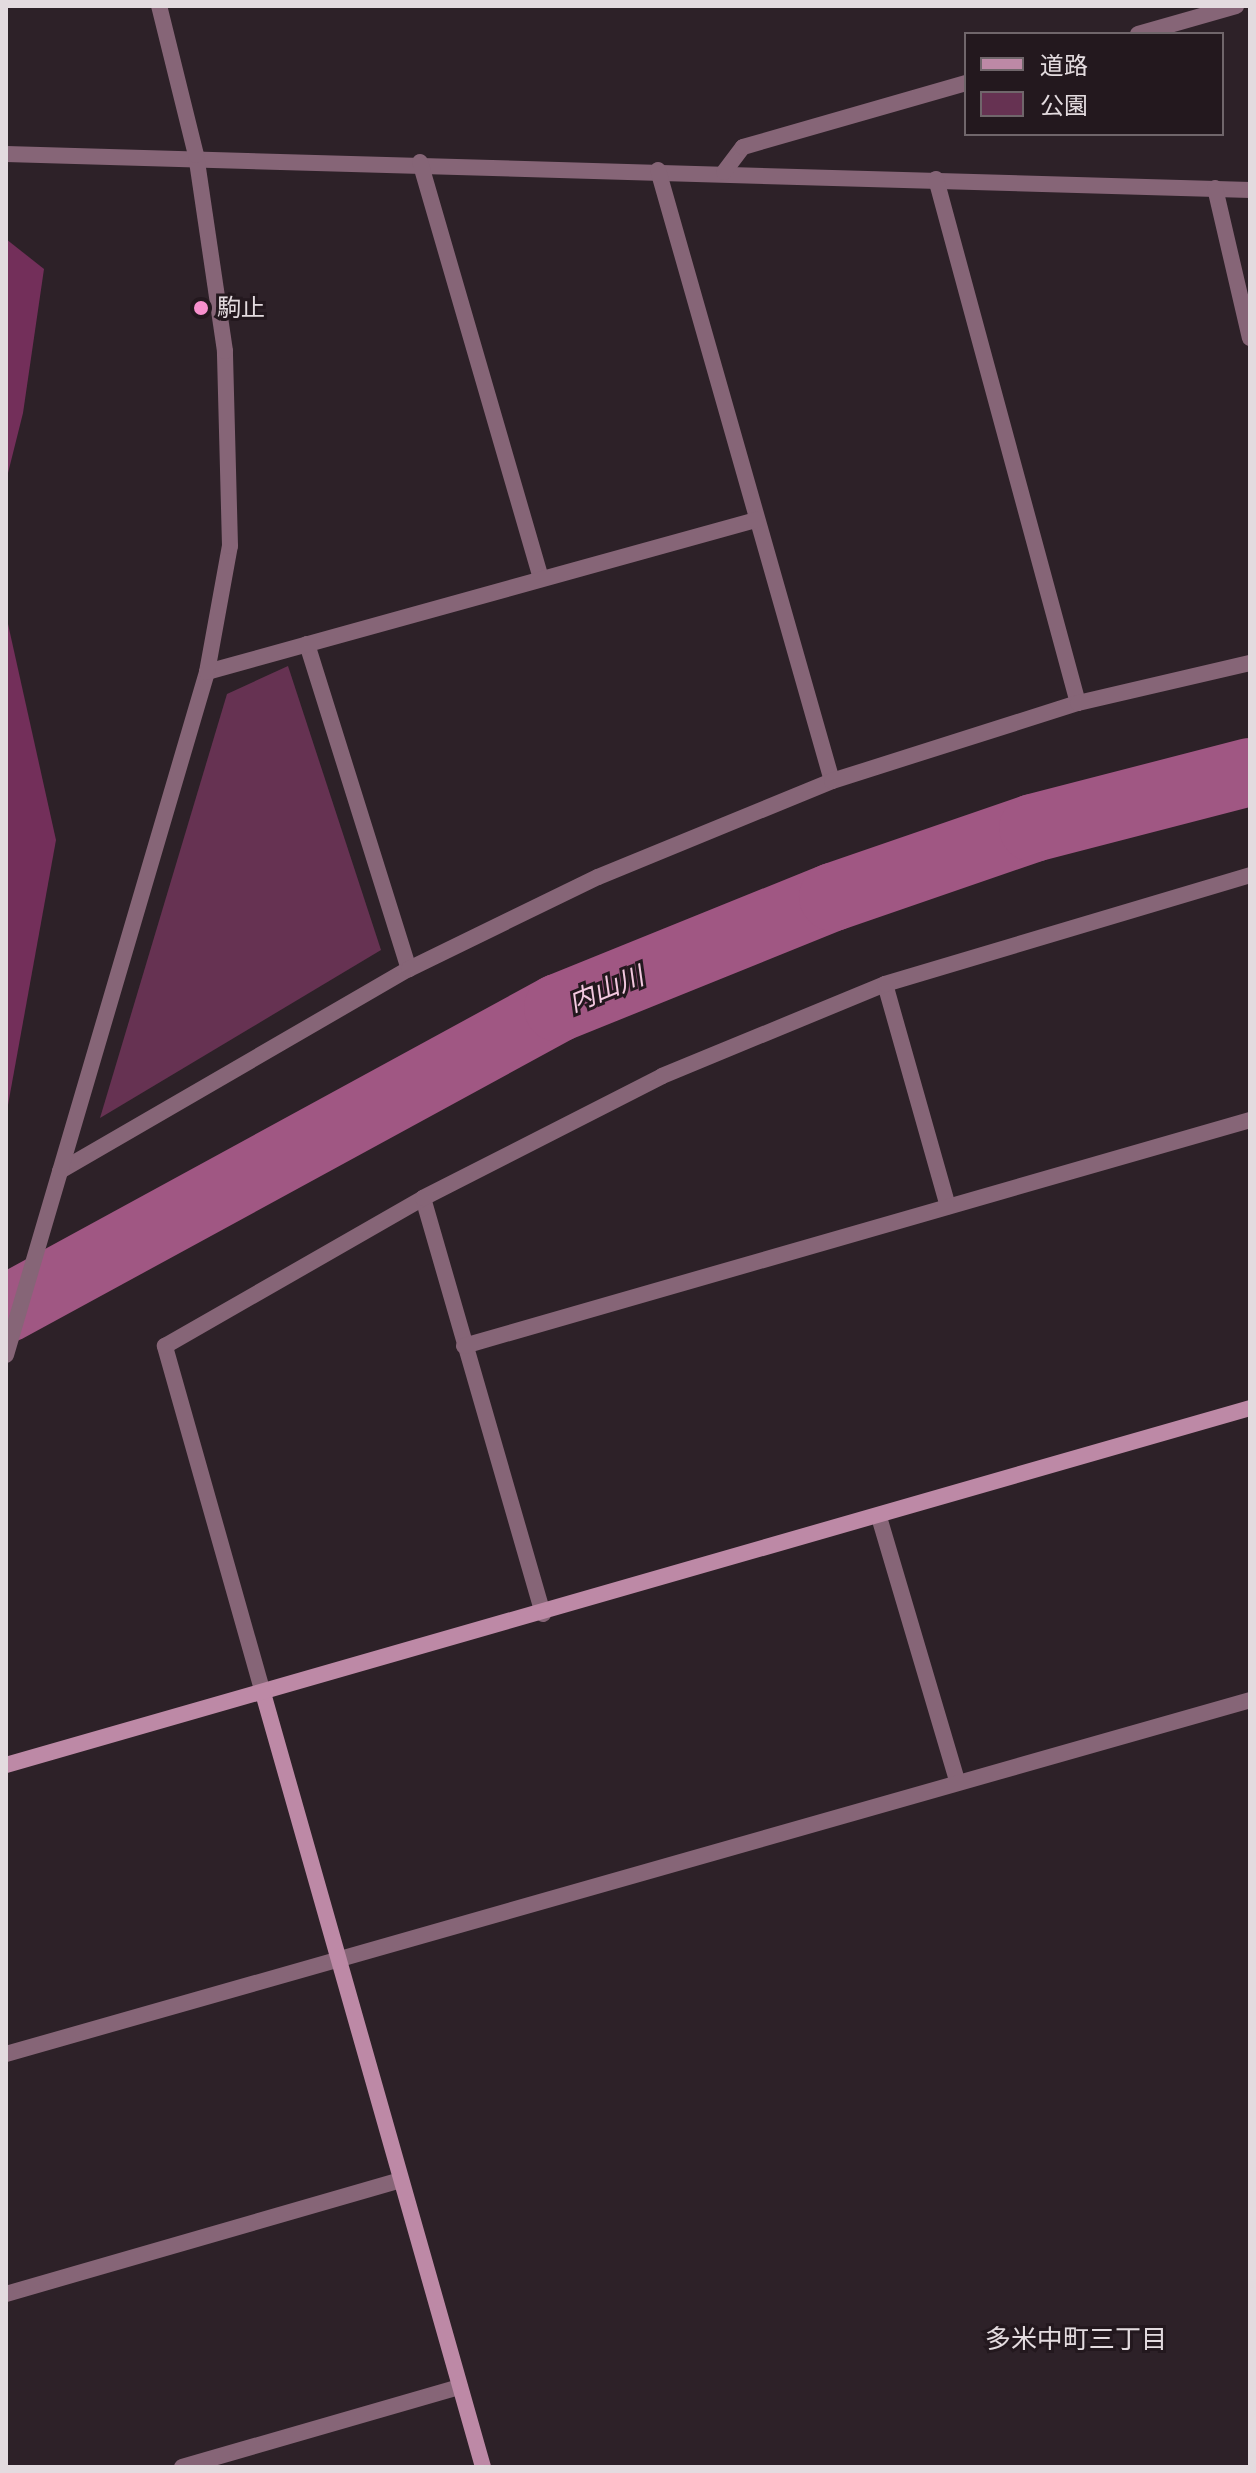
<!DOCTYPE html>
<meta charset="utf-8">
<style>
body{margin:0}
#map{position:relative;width:1256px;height:2473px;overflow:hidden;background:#2d2128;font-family:"Titillium Web","Noto Sans JP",sans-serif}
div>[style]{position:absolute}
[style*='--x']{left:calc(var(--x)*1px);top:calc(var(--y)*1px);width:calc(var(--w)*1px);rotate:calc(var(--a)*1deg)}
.green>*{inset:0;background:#663252}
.forest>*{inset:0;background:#732f5a}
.river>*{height:68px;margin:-34px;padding:0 34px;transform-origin:34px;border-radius:34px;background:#a05783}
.street>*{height:16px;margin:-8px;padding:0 8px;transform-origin:8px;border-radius:8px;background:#866577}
.secondary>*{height:16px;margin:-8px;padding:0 8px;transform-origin:8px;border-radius:8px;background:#bd89a6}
.dots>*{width:22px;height:22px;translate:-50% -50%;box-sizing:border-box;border:4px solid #23181e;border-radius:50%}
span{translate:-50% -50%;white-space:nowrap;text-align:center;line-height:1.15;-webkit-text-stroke:6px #23181e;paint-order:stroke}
.poi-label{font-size:24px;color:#e3dbdf}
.left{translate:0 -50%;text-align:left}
.water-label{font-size:26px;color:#f3c9e0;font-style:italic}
.neighbourhood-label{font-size:26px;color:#e3dbdf}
.frame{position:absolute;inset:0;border:8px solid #e3dbdf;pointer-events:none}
.legend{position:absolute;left:964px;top:32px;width:260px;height:104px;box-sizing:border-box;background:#23181e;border:2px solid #70666b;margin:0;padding:10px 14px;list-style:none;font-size:24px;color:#e3dbdf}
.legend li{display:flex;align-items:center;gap:16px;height:40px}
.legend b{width:40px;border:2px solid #70666b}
</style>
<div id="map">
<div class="green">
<i style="clip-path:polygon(288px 666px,381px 950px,100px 1118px,227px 694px)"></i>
</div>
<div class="forest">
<i style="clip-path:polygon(6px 239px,44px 269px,23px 413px,6px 481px)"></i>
<i style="clip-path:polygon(6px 615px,56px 840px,6px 1116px)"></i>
</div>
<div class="river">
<i style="--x:6;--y:1309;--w:629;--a:-28.6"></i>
<i style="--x:558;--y:1008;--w:297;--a:-22"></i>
<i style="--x:833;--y:897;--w:212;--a:-19"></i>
<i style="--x:1033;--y:828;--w:224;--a:-14.5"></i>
</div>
<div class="street">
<i style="--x:1138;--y:34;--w:102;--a:-15.9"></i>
<i style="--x:6;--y:154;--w:1245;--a:1.66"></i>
<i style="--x:420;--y:162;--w:434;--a:73.8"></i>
<i style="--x:658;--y:170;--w:635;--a:74.1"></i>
<i style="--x:724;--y:172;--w:31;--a:-53"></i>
<i style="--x:743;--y:147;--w:232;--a:-16"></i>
<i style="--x:936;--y:179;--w:543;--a:74.84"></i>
<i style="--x:1215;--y:188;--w:154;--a:76.9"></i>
<i style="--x:307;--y:644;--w:341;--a:72.6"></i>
<i style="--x:207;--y:672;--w:570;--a:-15.48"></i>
<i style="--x:885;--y:984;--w:231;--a:74.2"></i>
<i style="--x:60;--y:1171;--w:403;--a:-30.1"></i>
<i style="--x:409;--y:969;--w:210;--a:-26"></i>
<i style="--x:598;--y:877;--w:253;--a:-22.3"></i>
<i style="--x:832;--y:781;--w:258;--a:-17.6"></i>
<i style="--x:1078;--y:703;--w:177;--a:-13.1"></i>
<i style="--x:423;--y:1198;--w:433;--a:73.9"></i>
<i style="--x:464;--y:1346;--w:818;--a:-16.04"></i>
<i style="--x:6;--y:1355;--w:712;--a:-73.6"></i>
<i style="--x:207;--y:672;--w:128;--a:-79.7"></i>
<i style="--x:230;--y:546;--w:195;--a:-91.5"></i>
<i style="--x:225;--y:351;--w:198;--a:-98.4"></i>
<i style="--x:196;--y:155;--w:154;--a:-103.9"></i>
<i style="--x:879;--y:1517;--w:275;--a:73.5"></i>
<i style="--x:263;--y:1693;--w:361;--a:-105.8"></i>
<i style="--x:165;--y:1346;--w:297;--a:-29.8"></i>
<i style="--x:423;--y:1198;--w:268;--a:-27"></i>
<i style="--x:662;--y:1076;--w:241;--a:-22.4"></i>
<i style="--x:885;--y:984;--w:381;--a:-16.6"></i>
<i style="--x:6;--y:2054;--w:1293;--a:-15.88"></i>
<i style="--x:6;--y:2294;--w:411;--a:-16.1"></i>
<i style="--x:182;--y:2467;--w:289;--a:-16.1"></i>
</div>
<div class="secondary">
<i style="--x:263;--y:1693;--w:805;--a:74.13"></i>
<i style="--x:6;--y:1765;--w:1294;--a:-16.01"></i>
</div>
<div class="dots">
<i style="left:201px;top:308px;background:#f790cd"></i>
</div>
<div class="poi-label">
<span class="left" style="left:217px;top:308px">駒止</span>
</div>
<div class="water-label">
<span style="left:606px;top:989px;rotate:-22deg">内山川</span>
</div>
<div class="neighbourhood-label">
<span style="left:1076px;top:2339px">多米中町三丁目</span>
</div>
<div class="frame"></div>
<ul class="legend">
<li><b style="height:10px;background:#bd89a6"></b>道路</li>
<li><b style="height:22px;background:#663252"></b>公園</li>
</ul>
</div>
